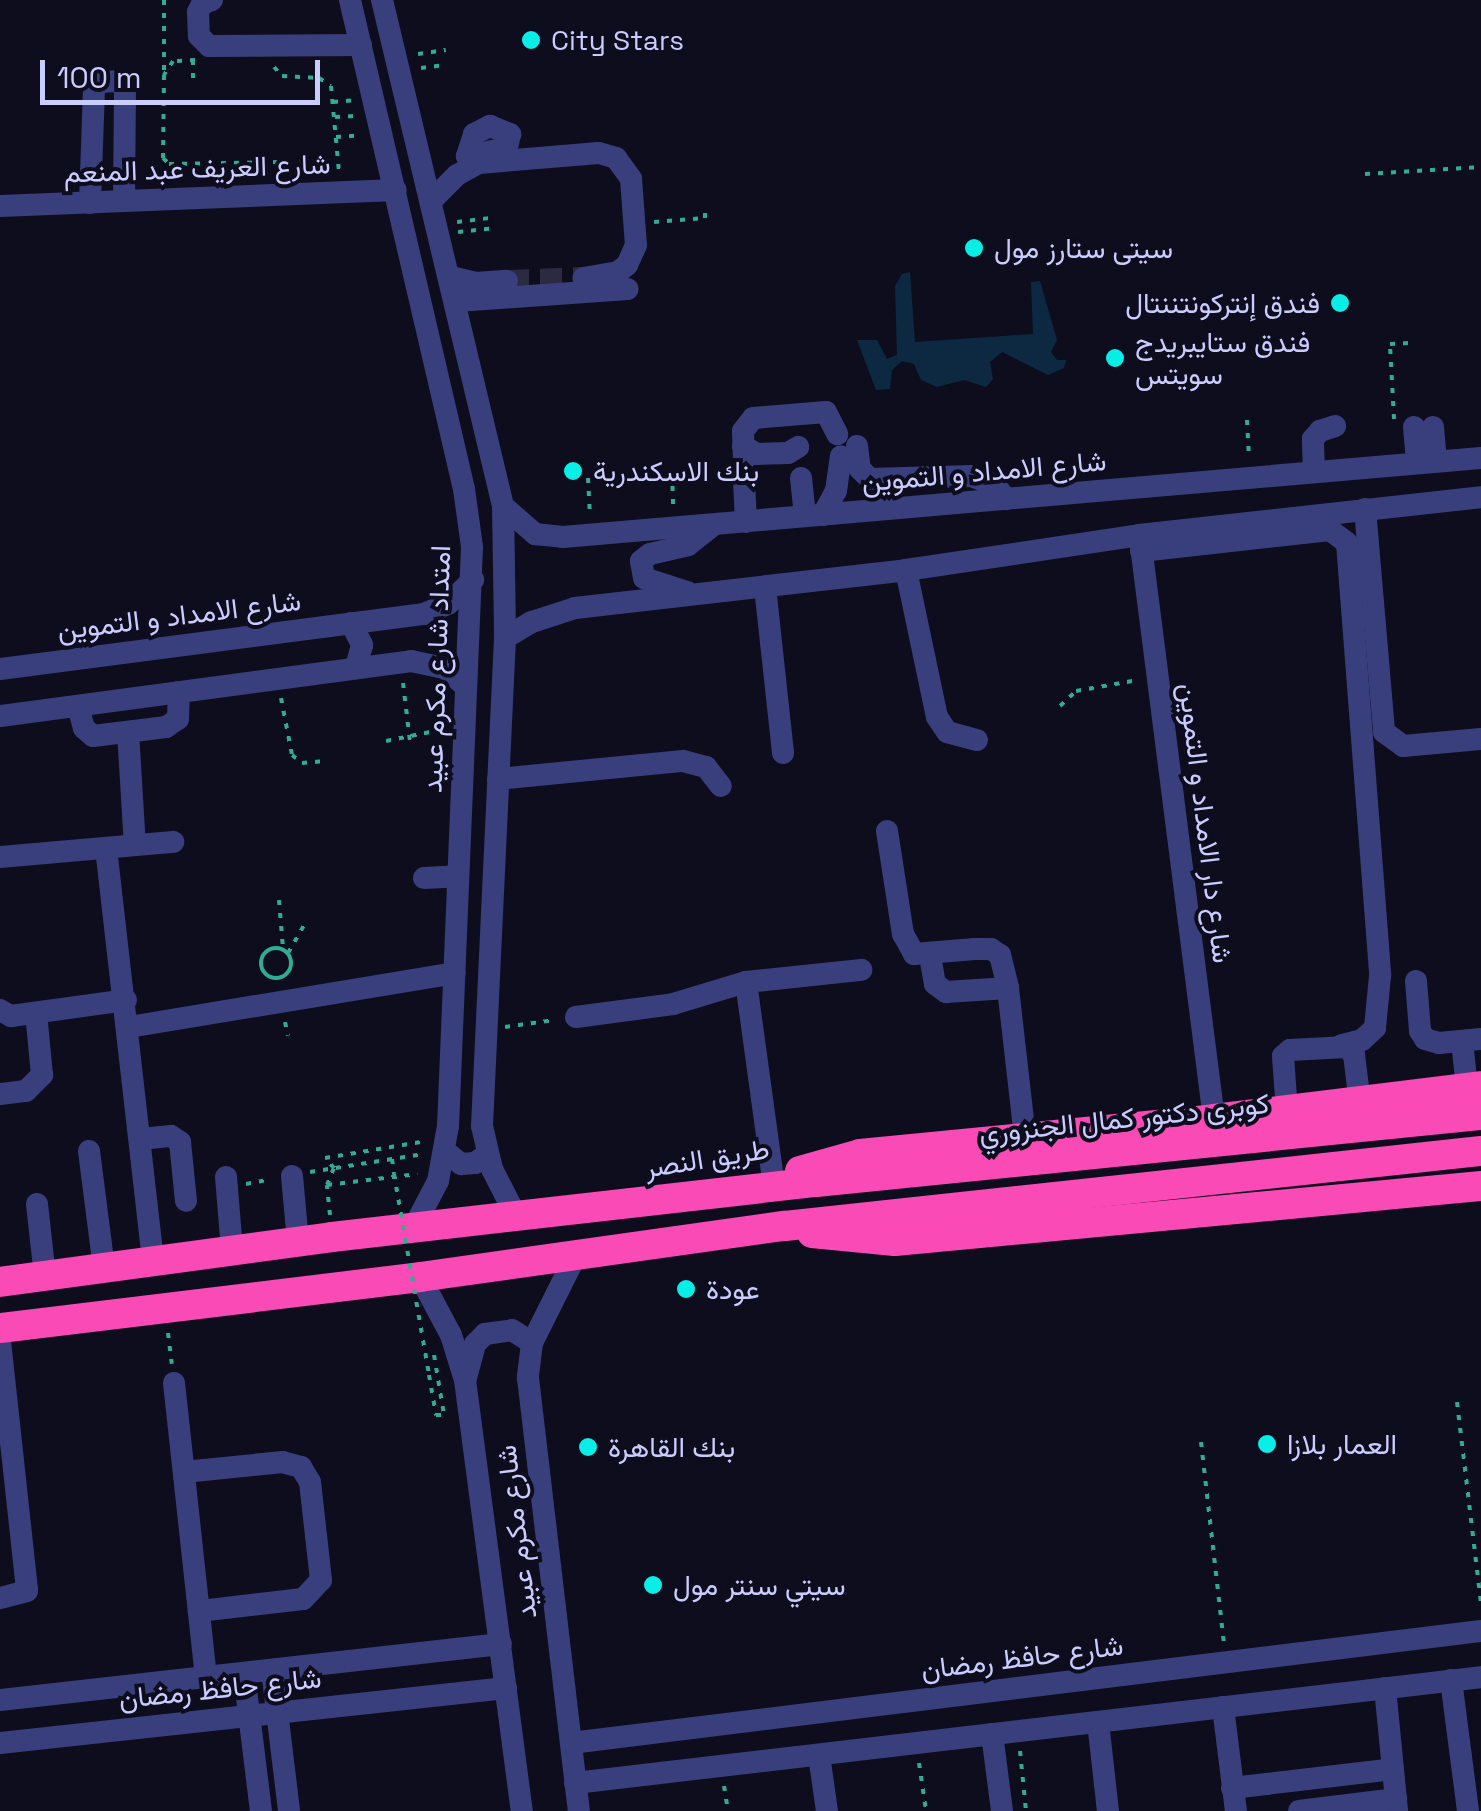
<!DOCTYPE html>
<meta charset="utf-8">
<style>
body{margin:0}
#map{position:relative;width:1481px;height:1811px;overflow:hidden;background:#0d0d1e;font-family:"Space Grotesk",Vazirmatn,sans-serif}
div>[style]{position:absolute}
[style*='--x']{left:calc(var(--x)*1px);top:calc(var(--y)*1px);width:calc(var(--w)*1px);rotate:calc(var(--a)*1deg)}
.water>*{inset:0;background:#0d2942}
.minor-tunnel>*{height:22px;margin-top:-11px;transform-origin:0;background:repeating-linear-gradient(90deg,#2a2a40 0 22px,transparent 0 33px)}
.path>*{height:4px;margin-top:-2px;transform-origin:0;background:repeating-linear-gradient(90deg,#30ac94 0 5px,transparent 0 13px)}
.path>.ring{margin:-2px;padding:0;box-sizing:content-box;background:none;border:4px solid #30ac94;border-radius:50%}
.minor>*{height:22px;margin:-11px;padding:0 11px;transform-origin:11px;border-radius:11px;background:#393f7c}
.highway>*{height:30px;margin:-15px;padding:0 15px;transform-origin:15px;border-radius:15px;background:#fa4ab6}
.path-bridge>*{height:4px;margin-top:-2px;transform-origin:0;background:repeating-linear-gradient(90deg,#30ac94 0 5px,transparent 0 13px)}
.dots>*{width:28px;height:28px;translate:-50% -50%;box-sizing:border-box;border:5px solid #0d0d1e;border-radius:50%}
span{translate:-50% -50%;white-space:nowrap;text-align:center;line-height:1.15;-webkit-text-stroke:8px #0d0d1e;paint-order:stroke}
.poi-label{font-size:28px;color:#cbccfe}
.left{translate:0 -50%;text-align:left}
.right{translate:-100% -50%;text-align:right}
.street-label{font-size:28px;color:#cbccfe}
.scale{position:absolute;left:40px;top:60px;width:280px;height:45px;box-sizing:border-box;border:5px solid #cbccfe;border-top:0;padding-left:12px;font-size:30px;line-height:35px;white-space:nowrap;color:#cbccfe;-webkit-text-stroke:8px #0d0d1e;paint-order:stroke}
</style>
<div id="map">
<div class="water">
<i style="clip-path:polygon(910px 272px,915px 342px,1033px 334px,1031px 282px,1040px 281px,1057px 340px,1051px 352px,1057px 360px,1066px 360px,1064px 368px,1048px 375px,1002px 352px,990px 362px,993px 379px,986px 387px,964px 380px,937px 387px,921px 380px,914px 364px,902px 361px,892px 370px,890px 389px,876px 390px,857px 340px,877px 340px,887px 359px,897px 355px,895px 286px,902px 274px)"></i>
</div>
<div class="minor-tunnel">
<i style="--x:507;--y:281;--w:77;--a:-2.2"></i>
</div>
<div class="path">
<i style="--x:164;--y:0;--w:70;--a:90"></i>
<i style="--x:418;--y:54;--w:28;--a:-8"></i>
<i style="--x:193;--y:60;--w:18;--a:90"></i>
<i style="--x:195;--y:60;--w:22;--a:177"></i>
<i style="--x:173;--y:61;--w:17;--a:123"></i>
<i style="--x:164;--y:75;--w:83;--a:90.7"></i>
<i style="--x:163;--y:158;--w:8;--a:45"></i>
<i style="--x:169;--y:164;--w:169;--a:-1"></i>
<i style="--x:274;--y:67;--w:12;--a:48"></i>
<i style="--x:282;--y:76;--w:37;--a:3"></i>
<i style="--x:319;--y:78;--w:14;--a:34"></i>
<i style="--x:331;--y:86;--w:86;--a:84.7"></i>
<i style="--x:421;--y:68;--w:26;--a:-7"></i>
<i style="--x:333;--y:102;--w:21;--a:-5"></i>
<i style="--x:335;--y:117;--w:20;--a:-3"></i>
<i style="--x:336;--y:137;--w:26;--a:-4"></i>
<i style="--x:259;--y:153;--w:25;--a:88"></i>
<i style="--x:1365;--y:174;--w:116;--a:-3.5"></i>
<i style="--x:457;--y:222;--w:38;--a:-7"></i>
<i style="--x:654;--y:222;--w:51;--a:-4.5"></i>
<i style="--x:705;--y:218;--w:9;--a:-90"></i>
<i style="--x:458;--y:232;--w:38;--a:-6"></i>
<i style="--x:1394;--y:419;--w:75;--a:-93.1"></i>
<i style="--x:1390;--y:344;--w:20;--a:-3"></i>
<i style="--x:1247;--y:420;--w:38;--a:87"></i>
<i style="--x:672;--y:473;--w:36;--a:88"></i>
<i style="--x:588;--y:478;--w:37;--a:87"></i>
<i style="--x:403;--y:683;--w:59;--a:83.2"></i>
<i style="--x:281;--y:698;--w:58;--a:79.1"></i>
<i style="--x:292;--y:755;--w:13;--a:39"></i>
<i style="--x:302;--y:763;--w:23;--a:-5"></i>
<i style="--x:1060;--y:706;--w:22;--a:-43"></i>
<i style="--x:1076;--y:691;--w:63;--a:-10.1"></i>
<i style="--x:386;--y:741;--w:60;--a:-11.5"></i>
<i style="--x:279;--y:900;--w:49;--a:85.3"></i>
<i class="ring" style="left:261px;top:948px;width:26px;height:26px"></i>
<i style="--x:288;--y:953;--w:32;--a:-60"></i>
<i style="--x:285;--y:1022;--w:14;--a:78"></i>
<i style="--x:505;--y:1027;--w:50;--a:-8"></i>
<i style="--x:392;--y:1159;--w:15;--a:82"></i>
<i style="--x:310;--y:1172;--w:115;--a:-9"></i>
<i style="--x:246;--y:1184;--w:25;--a:-11"></i>
<i style="--x:327;--y:1185;--w:91;--a:-7"></i>
<i style="--x:330;--y:1215;--w:30;--a:-96"></i>
<i style="--x:327;--y:1185;--w:18;--a:-68"></i>
<i style="--x:334;--y:1168;--w:13;--a:-132"></i>
<i style="--x:325;--y:1158;--w:103;--a:-9.5"></i>
<i style="--x:168;--y:1333;--w:31;--a:83"></i>
<i style="--x:434;--y:1355;--w:61;--a:80.5"></i>
<i style="--x:429;--y:1375;--w:41;--a:80.1"></i>
<i style="--x:436;--y:1415;--w:10;--a:0"></i>
<i style="--x:1457;--y:1402;--w:202;--a:83.2"></i>
<i style="--x:1201;--y:1442;--w:202;--a:83.5"></i>
<i style="--x:1020;--y:1751;--w:60;--a:84.3"></i>
<i style="--x:919;--y:1763;--w:49;--a:81.7"></i>
<i style="--x:724;--y:1786;--w:25;--a:81"></i>
</div>
<div class="minor">
<i style="--x:212;--y:0;--w:11;--a:158"></i>
<i style="--x:202;--y:4;--w:9;--a:117"></i>
<i style="--x:198;--y:12;--w:24;--a:88"></i>
<i style="--x:199;--y:36;--w:14;--a:45"></i>
<i style="--x:209;--y:46;--w:152;--a:-0.4"></i>
<i style="--x:350;--y:0;--w:502;--a:76.88"></i>
<i style="--x:464;--y:489;--w:59;--a:82.1"></i>
<i style="--x:472;--y:547;--w:579;--a:92.37"></i>
<i style="--x:448;--y:1126;--w:56;--a:100.3"></i>
<i style="--x:438;--y:1181;--w:52;--a:117.6"></i>
<i style="--x:382;--y:0;--w:520;--a:76.55"></i>
<i style="--x:503;--y:506;--w:132;--a:89.1"></i>
<i style="--x:505;--y:638;--w:489;--a:92.7"></i>
<i style="--x:482;--y:1126;--w:44;--a:76.9"></i>
<i style="--x:492;--y:1169;--w:53;--a:62.9"></i>
<i style="--x:490;--y:126;--w:22;--a:22"></i>
<i style="--x:510;--y:134;--w:14;--a:102"></i>
<i style="--x:507;--y:148;--w:41;--a:168.7"></i>
<i style="--x:467;--y:156;--w:23;--a:-72"></i>
<i style="--x:474;--y:134;--w:18;--a:-27"></i>
<i style="--x:432;--y:200;--w:35;--a:-45"></i>
<i style="--x:457;--y:175;--w:25;--a:-29"></i>
<i style="--x:479;--y:163;--w:120;--a:-4.8"></i>
<i style="--x:599;--y:153;--w:18;--a:16"></i>
<i style="--x:616;--y:158;--w:26;--a:54"></i>
<i style="--x:631;--y:179;--w:66;--a:85.7"></i>
<i style="--x:636;--y:245;--w:22;--a:114"></i>
<i style="--x:627;--y:265;--w:11;--a:142"></i>
<i style="--x:618;--y:272;--w:35;--a:170"></i>
<i style="--x:90;--y:203;--w:114;--a:-88"></i>
<i style="--x:94;--y:89;--w:9;--a:-49"></i>
<i style="--x:100;--y:82;--w:17;--a:-3"></i>
<i style="--x:117;--y:81;--w:11;--a:41"></i>
<i style="--x:125;--y:88;--w:113;--a:90.5"></i>
<i style="--x:0;--y:206;--w:396;--a:-2.3"></i>
<i style="--x:451;--y:277;--w:26;--a:13"></i>
<i style="--x:476;--y:283;--w:31;--a:-4"></i>
<i style="--x:457;--y:301;--w:171;--a:-4"></i>
<i style="--x:1414;--y:427;--w:36;--a:85"></i>
<i style="--x:1433;--y:427;--w:34;--a:85"></i>
<i style="--x:743;--y:446;--w:16;--a:30"></i>
<i style="--x:757;--y:454;--w:31;--a:-2"></i>
<i style="--x:788;--y:453;--w:12;--a:-31"></i>
<i style="--x:857;--y:446;--w:23;--a:83"></i>
<i style="--x:860;--y:469;--w:14;--a:45"></i>
<i style="--x:870;--y:479;--w:101;--a:-1.7"></i>
<i style="--x:971;--y:476;--w:26;--a:21"></i>
<i style="--x:995;--y:485;--w:18;--a:52"></i>
<i style="--x:744;--y:460;--w:29;--a:-92"></i>
<i style="--x:743;--y:431;--w:16;--a:-52"></i>
<i style="--x:753;--y:418;--w:73;--a:-4.7"></i>
<i style="--x:826;--y:412;--w:25;--a:63"></i>
<i style="--x:1314;--y:472;--w:33;--a:-92"></i>
<i style="--x:1313;--y:439;--w:11;--a:-49"></i>
<i style="--x:1320;--y:431;--w:16;--a:-18"></i>
<i style="--x:801;--y:478;--w:38;--a:84"></i>
<i style="--x:744;--y:481;--w:41;--a:87.2"></i>
<i style="--x:503;--y:506;--w:43;--a:41.2"></i>
<i style="--x:535;--y:534;--w:28;--a:6"></i>
<i style="--x:563;--y:537;--w:921;--a:-4.92"></i>
<i style="--x:1365;--y:509;--w:224;--a:85.1"></i>
<i style="--x:1384;--y:732;--w:24;--a:36"></i>
<i style="--x:1403;--y:746;--w:78;--a:-5.1"></i>
<i style="--x:823;--y:515;--w:27;--a:-62"></i>
<i style="--x:836;--y:491;--w:35;--a:-82"></i>
<i style="--x:1140;--y:538;--w:586;--a:82.74"></i>
<i style="--x:1141;--y:551;--w:190;--a:-6.3"></i>
<i style="--x:1330;--y:530;--w:21;--a:37"></i>
<i style="--x:1347;--y:543;--w:434;--a:85.6"></i>
<i style="--x:1380;--y:976;--w:52;--a:95.5"></i>
<i style="--x:1375;--y:1028;--w:18;--a:137"></i>
<i style="--x:1362;--y:1040;--w:21;--a:166"></i>
<i style="--x:906;--y:570;--w:150;--a:78.1"></i>
<i style="--x:937;--y:717;--w:18;--a:56"></i>
<i style="--x:947;--y:732;--w:31;--a:15"></i>
<i style="--x:765;--y:587;--w:167;--a:83.8"></i>
<i style="--x:687;--y:592;--w:45;--a:-162"></i>
<i style="--x:644;--y:578;--w:17;--a:-100"></i>
<i style="--x:641;--y:561;--w:11;--a:-38"></i>
<i style="--x:650;--y:554;--w:39;--a:-13"></i>
<i style="--x:688;--y:545;--w:33;--a:-38"></i>
<i style="--x:351;--y:623;--w:25;--a:63"></i>
<i style="--x:362;--y:645;--w:24;--a:105"></i>
<i style="--x:505;--y:638;--w:31;--a:-31"></i>
<i style="--x:532;--y:622;--w:45;--a:-18"></i>
<i style="--x:575;--y:608;--w:333;--a:-6.5"></i>
<i style="--x:906;--y:570;--w:236;--a:-8.5"></i>
<i style="--x:1139;--y:535;--w:344;--a:-6.3"></i>
<i style="--x:0;--y:669;--w:428;--a:-7.4"></i>
<i style="--x:424;--y:614;--w:26;--a:-23"></i>
<i style="--x:448;--y:604;--w:35;--a:-44"></i>
<i style="--x:78;--y:706;--w:23;--a:75"></i>
<i style="--x:84;--y:728;--w:12;--a:42"></i>
<i style="--x:93;--y:736;--w:74;--a:-7"></i>
<i style="--x:166;--y:727;--w:14;--a:-34"></i>
<i style="--x:178;--y:719;--w:27;--a:-88"></i>
<i style="--x:0;--y:716;--w:415;--a:-7.6"></i>
<i style="--x:411;--y:661;--w:35;--a:12"></i>
<i style="--x:445;--y:668;--w:27;--a:42"></i>
<i style="--x:128;--y:732;--w:113;--a:86.5"></i>
<i style="--x:498;--y:779;--w:186;--a:-5.6"></i>
<i style="--x:683;--y:761;--w:24;--a:15"></i>
<i style="--x:706;--y:767;--w:24;--a:52"></i>
<i style="--x:887;--y:831;--w:104;--a:81.2"></i>
<i style="--x:903;--y:934;--w:23;--a:61"></i>
<i style="--x:914;--y:954;--w:61;--a:-4.7"></i>
<i style="--x:975;--y:949;--w:16;--a:0"></i>
<i style="--x:991;--y:949;--w:11;--a:34"></i>
<i style="--x:1000;--y:955;--w:34;--a:76"></i>
<i style="--x:1008;--y:988;--w:151;--a:83.5"></i>
<i style="--x:106;--y:848;--w:416;--a:83.5"></i>
<i style="--x:0;--y:857;--w:174;--a:-5"></i>
<i style="--x:424;--y:878;--w:34;--a:-3"></i>
<i style="--x:930;--y:956;--w:28;--a:80"></i>
<i style="--x:935;--y:984;--w:14;--a:36"></i>
<i style="--x:946;--y:992;--w:62;--a:-3.7"></i>
<i style="--x:1416;--y:981;--w:50;--a:85.4"></i>
<i style="--x:1420;--y:1031;--w:9;--a:58"></i>
<i style="--x:1425;--y:1039;--w:15;--a:16"></i>
<i style="--x:1439;--y:1043;--w:42;--a:-5.4"></i>
<i style="--x:746;--y:982;--w:206;--a:82.2"></i>
<i style="--x:0;--y:1010;--w:13;--a:29"></i>
<i style="--x:11;--y:1016;--w:116;--a:-7.9"></i>
<i style="--x:576;--y:1017;--w:98;--a:-7.6"></i>
<i style="--x:673;--y:1004;--w:76;--a:-16.8"></i>
<i style="--x:746;--y:982;--w:116;--a:-6"></i>
<i style="--x:129;--y:1027;--w:330;--a:-9.4"></i>
<i style="--x:1462;--y:1041;--w:47;--a:83.9"></i>
<i style="--x:0;--y:1094;--w:26;--a:-7"></i>
<i style="--x:26;--y:1091;--w:23;--a:-45"></i>
<i style="--x:42;--y:1075;--w:62;--a:-95.5"></i>
<i style="--x:1287;--y:1111;--w:55;--a:-94.2"></i>
<i style="--x:1283;--y:1056;--w:9;--a:-41"></i>
<i style="--x:1290;--y:1050;--w:57;--a:-3"></i>
<i style="--x:1347;--y:1047;--w:11;--a:49"></i>
<i style="--x:1354;--y:1055;--w:48;--a:82.9"></i>
<i style="--x:141;--y:1139;--w:30;--a:-6"></i>
<i style="--x:171;--y:1136;--w:11;--a:34"></i>
<i style="--x:180;--y:1142;--w:59;--a:84.2"></i>
<i style="--x:89;--y:1151;--w:118;--a:82.7"></i>
<i style="--x:445;--y:1151;--w:21;--a:39"></i>
<i style="--x:461;--y:1164;--w:14;--a:-4"></i>
<i style="--x:475;--y:1163;--w:15;--a:-37"></i>
<i style="--x:292;--y:1176;--w:66;--a:84.8"></i>
<i style="--x:226;--y:1177;--w:73;--a:85.3"></i>
<i style="--x:37;--y:1204;--w:72;--a:83.7"></i>
<i style="--x:575;--y:1257;--w:96;--a:116.6"></i>
<i style="--x:532;--y:1343;--w:35;--a:97"></i>
<i style="--x:528;--y:1378;--w:436;--a:83.3"></i>
<i style="--x:420;--y:1277;--w:66;--a:61.9"></i>
<i style="--x:451;--y:1335;--w:47;--a:72.7"></i>
<i style="--x:465;--y:1380;--w:435;--a:82.5"></i>
<i style="--x:0;--y:1341;--w:251;--a:83.8"></i>
<i style="--x:27;--y:1591;--w:28;--a:165"></i>
<i style="--x:466;--y:1378;--w:35;--a:-75"></i>
<i style="--x:475;--y:1344;--w:14;--a:-45"></i>
<i style="--x:485;--y:1334;--w:27;--a:-8"></i>
<i style="--x:512;--y:1330;--w:24;--a:33"></i>
<i style="--x:174;--y:1383;--w:296;--a:83.8"></i>
<i style="--x:184;--y:1472;--w:99;--a:-5.8"></i>
<i style="--x:282;--y:1462;--w:20;--a:15"></i>
<i style="--x:301;--y:1467;--w:17;--a:59"></i>
<i style="--x:310;--y:1482;--w:99;--a:83.6"></i>
<i style="--x:321;--y:1580;--w:26;--a:133"></i>
<i style="--x:303;--y:1599;--w:105;--a:173.4"></i>
<i style="--x:272;--y:1670;--w:142;--a:83.1"></i>
<i style="--x:244;--y:1673;--w:139;--a:83"></i>
<i style="--x:1451;--y:1680;--w:132;--a:82.6"></i>
<i style="--x:1385;--y:1688;--w:124;--a:84.4"></i>
<i style="--x:0;--y:1700;--w:504;--a:-6.38"></i>
<i style="--x:1223;--y:1707;--w:105;--a:82.9"></i>
<i style="--x:1098;--y:1722;--w:90;--a:83.6"></i>
<i style="--x:992;--y:1734;--w:78;--a:82.6"></i>
<i style="--x:0;--y:1743;--w:509;--a:-6.2"></i>
<i style="--x:571;--y:1743;--w:917;--a:-7.02"></i>
<i style="--x:819;--y:1755;--w:57;--a:81.9"></i>
<i style="--x:575;--y:1783;--w:912;--a:-6.67"></i>
<i style="--x:1232;--y:1788;--w:162;--a:-6.7"></i>
<i style="--x:1299;--y:1811;--w:98;--a:-7.1"></i>
</div>
<div class="highway">
<i style="--x:800;--y:1171;--w:62;--a:-15.8"></i>
<i style="--x:860;--y:1154;--w:356;--a:-5.6"></i>
<i style="--x:1214;--y:1119;--w:269;--a:-7"></i>
<i style="--x:812;--y:1233;--w:83;--a:5.5"></i>
<i style="--x:895;--y:1241;--w:589;--a:-5.36"></i>
<i style="--x:0;--y:1282;--w:335;--a:-7.7"></i>
<i style="--x:332;--y:1237;--w:487;--a:-6.5"></i>
<i style="--x:816;--y:1182;--w:668;--a:-5.75"></i>
<i style="--x:0;--y:1328;--w:423;--a:-6.9"></i>
<i style="--x:420;--y:1277;--w:369;--a:-8"></i>
<i style="--x:785;--y:1226;--w:700;--a:-6.15"></i>
</div>
<div class="path-bridge">
<i style="--x:394;--y:1174;--w:204;--a:80.1"></i>
</div>
<div class="dots">
<i style="left:531px;top:40px;background:#07eee6"></i>
<i style="left:974px;top:248px;background:#07eee6"></i>
<i style="left:1340px;top:303px;background:#07eee6"></i>
<i style="left:1115px;top:358px;background:#07eee6"></i>
<i style="left:573px;top:471px;background:#07eee6"></i>
<i style="left:686px;top:1289px;background:#07eee6"></i>
<i style="left:1267px;top:1444px;background:#07eee6"></i>
<i style="left:588px;top:1447px;background:#07eee6"></i>
<i style="left:653px;top:1585px;background:#07eee6"></i>
</div>
<div class="poi-label">
<span class="left" style="left:551px;top:40px">City Stars</span>
<span class="left" style="left:994px;top:248px">سيتى ستارز مول</span>
<span class="right" style="left:1320px;top:303px">فندق إنتركونتننتال</span>
<span class="left" style="left:1135px;top:358px">فندق ستايبريدج<br>سويتس</span>
<span class="left" style="left:593px;top:471px">بنك الاسكندرية</span>
<span class="left" style="left:706px;top:1289px">عودة</span>
<span class="left" style="left:1287px;top:1444px">العمار بلازا</span>
<span class="left" style="left:608px;top:1447px">بنك القاهرة</span>
<span class="left" style="left:673px;top:1585px">سيتي سنتر مول</span>
</div>
<div class="street-label">
<span style="left:197px;top:168px;rotate:-2deg">شارع العريف عبد المنعم</span>
<span style="left:984px;top:471px;rotate:-5deg">شارع الامداد و التموين</span>
<span style="left:179px;top:615px;rotate:-7deg">شارع الامداد و التموين</span>
<span style="left:436px;top:669px;rotate:-88deg">امتداد شارع مكرم عبيد</span>
<span style="left:1206px;top:823px;rotate:83deg">شارع دار الامداد و التموين</span>
<span style="left:1124px;top:1118px;rotate:-6deg">كوبرى دكتور كمال الجنزوري</span>
<span style="left:707px;top:1158px;rotate:-9deg">طريق النصر</span>
<span style="left:516px;top:1532px;rotate:-97deg">شارع مكرم عبيد</span>
<span style="left:1022px;top:1657px;rotate:-7deg">شارع حافظ رمضان</span>
<span style="left:220px;top:1688px;rotate:-6deg">شارع حافظ رمضان</span>
</div>
<div class="scale">100 m</div>
</div>
